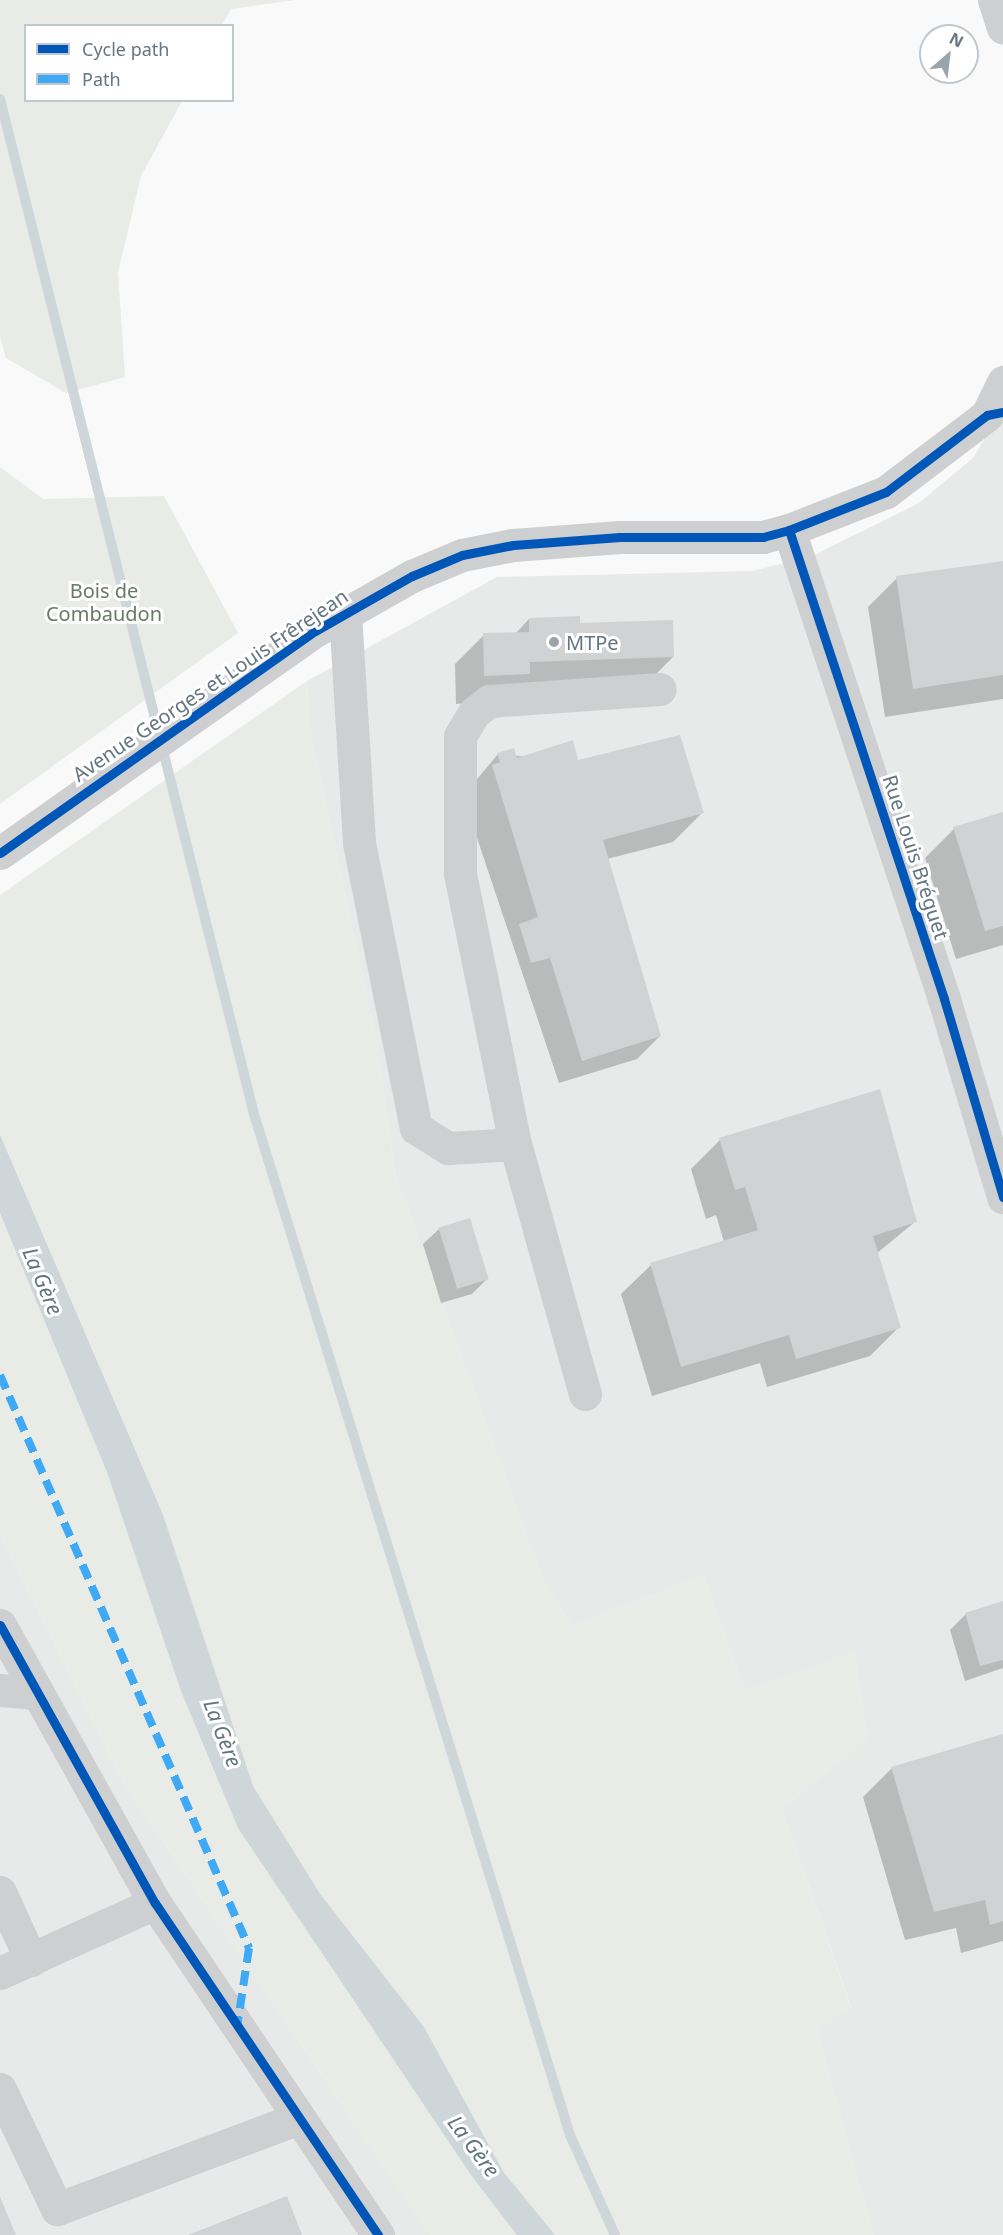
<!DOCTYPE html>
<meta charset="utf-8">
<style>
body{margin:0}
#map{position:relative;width:1003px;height:2235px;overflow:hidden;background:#f9f9f9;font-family:"Noto Sans",sans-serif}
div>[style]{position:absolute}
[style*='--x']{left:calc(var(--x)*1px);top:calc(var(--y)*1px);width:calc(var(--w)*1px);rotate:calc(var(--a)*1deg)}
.built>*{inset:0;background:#e8e9e9}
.green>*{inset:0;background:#e8ebe6}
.water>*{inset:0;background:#ced6d9}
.shadow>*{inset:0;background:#0003}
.stream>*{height:10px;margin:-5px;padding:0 5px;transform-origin:5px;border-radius:5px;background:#ced6d9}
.building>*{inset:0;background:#d0d2d3;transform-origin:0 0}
.minor>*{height:33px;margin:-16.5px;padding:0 16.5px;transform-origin:16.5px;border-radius:16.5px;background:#cecfd0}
.quiet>*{height:8px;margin-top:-4px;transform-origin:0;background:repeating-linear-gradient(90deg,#3fa9f5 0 15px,transparent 0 23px)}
.cycleway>*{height:9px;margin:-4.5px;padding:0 4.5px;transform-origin:4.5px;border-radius:4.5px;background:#0057b8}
.dots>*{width:16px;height:16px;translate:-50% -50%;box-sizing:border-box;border:3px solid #fff;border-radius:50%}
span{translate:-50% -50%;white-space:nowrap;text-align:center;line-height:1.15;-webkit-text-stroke:6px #fff;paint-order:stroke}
.park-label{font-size:20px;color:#687a64}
.poi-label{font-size:20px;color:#657683}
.left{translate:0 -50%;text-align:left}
.street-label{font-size:20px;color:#657683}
.water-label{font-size:21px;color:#60757c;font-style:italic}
.legend{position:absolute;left:24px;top:24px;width:210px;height:78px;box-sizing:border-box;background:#fff;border:2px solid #c1c8cd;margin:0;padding:8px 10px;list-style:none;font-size:18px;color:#657683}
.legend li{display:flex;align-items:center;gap:12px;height:30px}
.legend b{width:30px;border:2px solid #c1c8cd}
.north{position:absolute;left:919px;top:24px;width:60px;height:60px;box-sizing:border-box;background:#fff;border:2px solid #c1c8cd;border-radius:50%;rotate:28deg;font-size:16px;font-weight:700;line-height:24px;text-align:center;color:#657683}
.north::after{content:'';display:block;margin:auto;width:21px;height:27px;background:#99a4ac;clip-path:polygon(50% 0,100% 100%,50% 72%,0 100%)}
</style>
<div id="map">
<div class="built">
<i style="clip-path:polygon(1003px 408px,1003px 2235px,873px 2235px,816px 2029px,851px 2007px,782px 1809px,867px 1738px,854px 1652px,745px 1691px,703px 1576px,572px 1626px,543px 1581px,395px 1174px,376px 1040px,309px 728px,307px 681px,497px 577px,752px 571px,810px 557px,919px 503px,973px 458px)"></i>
<i style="clip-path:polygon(0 1534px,125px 1785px,431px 2235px,0 2235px)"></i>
</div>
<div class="green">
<i style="clip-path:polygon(0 0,296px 0,231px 9px,222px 25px,26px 26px,26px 100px,182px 101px,141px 176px,118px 272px,125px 377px,66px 393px,6px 358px,0 336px)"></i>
<i style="clip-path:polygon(0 467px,43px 499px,164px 496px,238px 633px,0 804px)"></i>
<i style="clip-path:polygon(307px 681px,309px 728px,376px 1040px,395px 1174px,543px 1581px,572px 1626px,703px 1576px,745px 1691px,854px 1651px,867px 1738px,782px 1809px,851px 2008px,816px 2029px,873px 2235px,431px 2235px,125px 1785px,0 1534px,0 895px)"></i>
</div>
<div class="water">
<i style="clip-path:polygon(0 1135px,163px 1515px,253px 1786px,320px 1894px,424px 2027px,504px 2173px,555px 2235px,517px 2235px,471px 2175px,238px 1828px,181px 1691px,107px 1472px,0 1213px)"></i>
</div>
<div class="shadow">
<i style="clip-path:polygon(1003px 562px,1003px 699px,885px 717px,868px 607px,897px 578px)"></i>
<i style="clip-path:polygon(529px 619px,578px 624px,673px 657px,644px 686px,456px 704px,455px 664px,484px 635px,515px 634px)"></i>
<i style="clip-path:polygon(498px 754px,577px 762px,702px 813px,673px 842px,607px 859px,660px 1036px,637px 1059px,559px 1083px,463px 796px)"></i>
<i style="clip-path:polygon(1003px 814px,1003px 945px,956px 959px,925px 858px,954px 829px)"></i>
<i style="clip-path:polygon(720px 1140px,916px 1221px,876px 1254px,899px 1327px,870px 1356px,767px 1387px,760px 1363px,652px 1396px,621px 1294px,651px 1265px,724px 1242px,716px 1215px,706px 1219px,691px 1169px)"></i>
<i style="clip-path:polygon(439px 1229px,488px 1278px,472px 1294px,441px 1303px,423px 1244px)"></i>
<i style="clip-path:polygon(1003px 1603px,1003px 1668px,965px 1681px,950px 1630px,966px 1614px)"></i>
<i style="clip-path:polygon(1003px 1735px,1003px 1941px,961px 1953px,956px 1928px,905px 1940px,863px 1797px,892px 1768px)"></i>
</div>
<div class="stream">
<i style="--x:0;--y:99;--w:1046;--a:75.95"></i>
<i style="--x:254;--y:1114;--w:1069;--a:72.8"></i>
<i style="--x:570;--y:2135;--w:110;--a:65.8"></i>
</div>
<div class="building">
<i style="clip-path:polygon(1003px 561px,1003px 675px,913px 689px,896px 576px)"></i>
<i style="clip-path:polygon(580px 616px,580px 623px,673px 620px,674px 657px,530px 662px,530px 674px,484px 676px,483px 633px,529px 632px,529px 618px)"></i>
<i style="clip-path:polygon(680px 735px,704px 813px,603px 840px,661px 1036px,582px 1061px,550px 958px,531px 963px,519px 924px,538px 917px,492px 765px,500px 762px,497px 753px,514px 748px,517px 758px,573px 740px,578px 760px)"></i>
<i style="clip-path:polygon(1003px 812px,1003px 926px,985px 931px,953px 827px)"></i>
<i style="clip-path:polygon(880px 1089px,917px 1222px,873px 1236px,901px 1328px,796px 1359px,789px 1335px,681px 1367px,650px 1263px,758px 1230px,745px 1187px,735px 1190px,719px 1138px)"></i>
<i style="left:470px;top:1218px;width:64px;height:33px;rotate:73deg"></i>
<i style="clip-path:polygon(1003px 1601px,1003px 1660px,980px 1666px,965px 1613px)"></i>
<i style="clip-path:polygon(1003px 1734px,1003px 1921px,990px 1925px,985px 1900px,934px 1912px,891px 1767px)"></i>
<i style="clip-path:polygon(287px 2196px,302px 2235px,188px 2235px)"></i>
<i style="clip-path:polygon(0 2197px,16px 2235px,0 2235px)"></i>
</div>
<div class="minor">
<i style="--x:994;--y:0;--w:29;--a:72"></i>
<i style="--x:789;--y:530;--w:494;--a:71.7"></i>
<i style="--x:944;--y:999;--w:207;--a:73.4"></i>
<i style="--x:345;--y:613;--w:230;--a:86.5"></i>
<i style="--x:359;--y:843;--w:291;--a:78.7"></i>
<i style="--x:416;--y:1128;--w:38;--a:32"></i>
<i style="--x:448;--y:1148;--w:67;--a:-3.4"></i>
<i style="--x:0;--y:853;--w:385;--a:-35.2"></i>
<i style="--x:315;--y:631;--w:112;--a:-29.6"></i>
<i style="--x:412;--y:576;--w:54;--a:-22.8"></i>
<i style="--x:462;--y:555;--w:52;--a:-11.1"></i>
<i style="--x:513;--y:545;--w:107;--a:-4.3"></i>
<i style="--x:620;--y:537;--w:143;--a:0"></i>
<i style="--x:763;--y:537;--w:27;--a:-15"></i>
<i style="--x:789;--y:530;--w:104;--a:-21.4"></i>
<i style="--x:886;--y:492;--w:127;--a:-37.3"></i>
<i style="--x:987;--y:415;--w:37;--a:-64"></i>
<i style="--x:585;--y:1394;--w:260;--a:-105.6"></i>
<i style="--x:515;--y:1144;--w:277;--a:-101.5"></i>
<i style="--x:460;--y:873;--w:137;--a:-90"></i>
<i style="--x:460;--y:736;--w:27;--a:-59"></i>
<i style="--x:474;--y:713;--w:19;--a:-39"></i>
<i style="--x:489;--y:701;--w:171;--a:-4"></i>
<i style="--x:0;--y:1625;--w:318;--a:60.9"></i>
<i style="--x:155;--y:1903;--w:400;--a:56.1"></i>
<i style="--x:0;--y:1690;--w:35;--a:5"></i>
<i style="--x:0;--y:1892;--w:75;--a:65.5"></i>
<i style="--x:0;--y:1973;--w:170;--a:-24.3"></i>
<i style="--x:0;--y:2089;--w:133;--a:64.6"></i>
<i style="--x:57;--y:2209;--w:255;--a:-20.6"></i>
</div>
<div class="quiet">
<i style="--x:0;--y:1375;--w:625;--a:66.51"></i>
<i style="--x:249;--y:1948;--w:80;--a:98.6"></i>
</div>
<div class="cycleway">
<i style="--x:789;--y:530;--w:494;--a:71.7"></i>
<i style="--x:944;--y:999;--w:207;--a:73.4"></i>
<i style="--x:0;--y:853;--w:385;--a:-35.2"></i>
<i style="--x:315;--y:631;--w:112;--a:-29.6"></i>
<i style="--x:412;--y:576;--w:54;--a:-22.8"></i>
<i style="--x:462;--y:555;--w:52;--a:-11.1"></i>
<i style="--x:513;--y:545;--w:107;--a:-4.3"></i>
<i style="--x:620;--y:537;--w:143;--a:0"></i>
<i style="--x:763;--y:537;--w:27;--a:-15"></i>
<i style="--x:789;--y:530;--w:104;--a:-21.4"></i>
<i style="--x:886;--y:492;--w:127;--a:-37.3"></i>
<i style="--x:987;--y:415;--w:16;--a:-11"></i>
<i style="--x:0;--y:1625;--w:318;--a:60.9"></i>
<i style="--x:155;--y:1903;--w:400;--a:56.1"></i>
</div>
<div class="dots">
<i style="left:554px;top:642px;background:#99a4ac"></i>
</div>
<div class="park-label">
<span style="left:104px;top:602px">Bois de<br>Combaudon</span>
</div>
<div class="poi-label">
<span class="left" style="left:566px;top:642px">MTPe</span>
</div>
<div class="street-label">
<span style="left:210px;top:685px;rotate:-34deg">Avenue Georges et Louis Frêrejean</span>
<span style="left:916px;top:857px;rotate:72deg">Rue Louis Bréguet</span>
</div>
<div class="water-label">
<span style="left:43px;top:1281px;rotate:67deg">La Gère</span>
<span style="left:223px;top:1733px;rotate:69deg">La Gère</span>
<span style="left:474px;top:2146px;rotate:53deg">La Gère</span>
</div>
<ul class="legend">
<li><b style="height:8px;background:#0057b8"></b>Cycle path</li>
<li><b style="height:8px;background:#3fa9f5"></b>Path</li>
</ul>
<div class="north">N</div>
</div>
